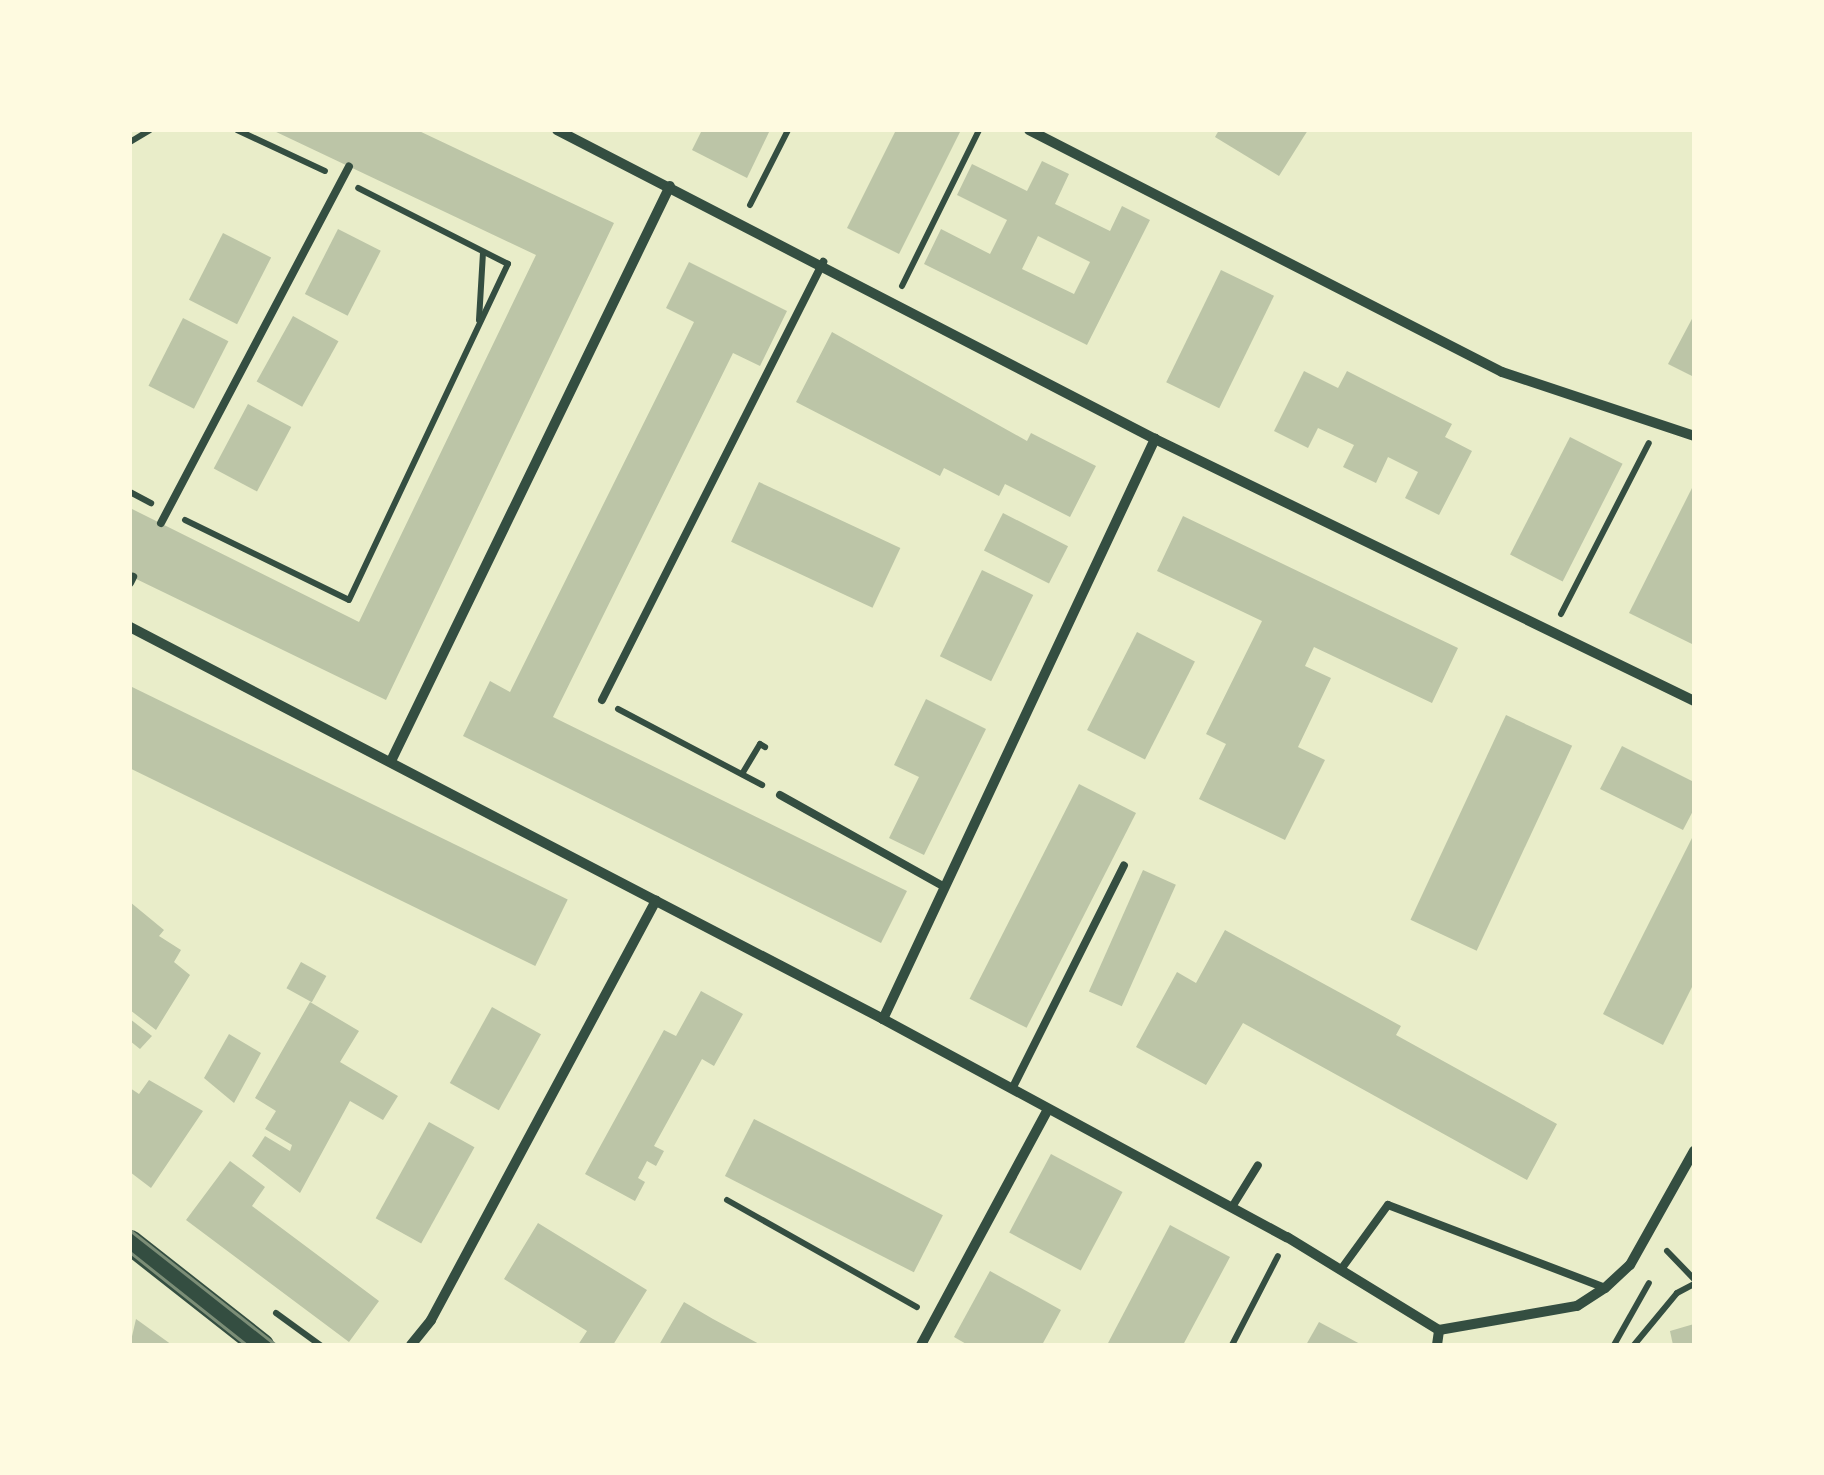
<!DOCTYPE html>
<style>
body{margin:0}
#map{position:relative;width:1824px;height:1475px;overflow:hidden;background:#e9edc9;font-family:"Roboto Condensed",sans-serif}
div>[style]{position:absolute}
[style*='--x']{left:calc(var(--x)*1px);top:calc(var(--y)*1px);width:calc(var(--w)*1px);rotate:calc(var(--a)*1deg)}
.building>*{inset:0;background:#bcc5a7;transform-origin:0 0}
.path>*{height:6px;margin:-3px;padding:0 3px;transform-origin:3px;border-radius:3px;background:#344e41}
.service>*{height:8px;margin:-4px;padding:0 4px;transform-origin:4px;border-radius:4px;background:#344e41}
.minor>*{height:10px;margin:-5px;padding:0 5px;transform-origin:5px;border-radius:5px;background:#344e41}
.primary>*{height:25px;margin:-12.5px;padding:0 12.5px;transform-origin:12.5px;border-radius:12.5px;background:#344e41}
.tram>*{height:2.5px;margin:-1.25px;padding:0 1.25px;transform-origin:1.25px;border-radius:1.25px;background:#7c8e77}
span{translate:-50% -50%;white-space:nowrap;text-align:center;line-height:1.15;-webkit-text-stroke:10px #fefae0;paint-order:stroke}
.frame{position:absolute;inset:0;border:132px solid #fefae0;pointer-events:none}
</style>
<div id="map">
<div class="building">
<i style="clip-path:polygon(272px 130px,417px 130px,614px 223px,386px 700px,130px 576px,130px 508px,359px 622px,536px 255px)"></i>
<i style="clip-path:polygon(702px 130px,770px 130px,747px 178px,692px 150px)"></i>
<i style="clip-path:polygon(896px 130px,961px 130px,899px 254px,847px 228px)"></i>
<i style="clip-path:polygon(1219px 130px,1308px 130px,1279px 176px,1215px 137px)"></i>
<i style="clip-path:polygon(evenodd,1042px 161px,1069px 174px,1055px 204px,1110px 231px,1122px 206px,1150px 220px,1087px 345px,924px 264px,941px 229px,990px 254px,1007px 220px,957px 195px,972px 164px,1027px 191px,1042px 161px,1038px 236px,1090px 262px,1074px 294px,1022px 269px,1038px 236px)"></i>
<i style="left:338px;top:229px;width:48px;height:73px;rotate:27deg"></i>
<i style="left:223px;top:233px;width:54px;height:75px;rotate:27deg"></i>
<i style="clip-path:polygon(689px 262px,787px 311px,760px 366px,733px 353px,553px 717px,907px 891px,881px 943px,463px 736px,490px 681px,510px 692px,694px 322px,666px 308px)"></i>
<i style="left:1221px;top:270px;width:59px;height:125px;rotate:26deg"></i>
<i style="clip-path:polygon(1694px 315px,1694px 377px,1668px 364px)"></i>
<i style="left:293px;top:316px;width:52px;height:75px;rotate:29deg"></i>
<i style="left:183px;top:318px;width:51px;height:76px;rotate:27deg"></i>
<i style="clip-path:polygon(832px 332px,1027px 441px,1031px 433px,1096px 466px,1070px 517px,1005px 484px,999px 496px,944px 468px,940px 476px,796px 402px)"></i>
<i style="clip-path:polygon(1304px 371px,1338px 388px,1347px 371px,1452px 424px,1445px 437px,1472px 451px,1439px 515px,1405px 498px,1418px 472px,1388px 457px,1376px 483px,1343px 467px,1354px 445px,1318px 428px,1308px 448px,1274px 431px)"></i>
<i style="left:248px;top:404px;width:49px;height:73px;rotate:28deg"></i>
<i style="left:1570px;top:437px;width:59px;height:132px;rotate:27deg"></i>
<i style="left:759px;top:482px;width:156px;height:66px;rotate:25deg"></i>
<i style="clip-path:polygon(1694px 484px,1694px 645px,1629px 613px)"></i>
<i style="left:1003px;top:513px;width:73px;height:42px;rotate:27deg"></i>
<i style="clip-path:polygon(1183px 516px,1458px 648px,1432px 703px,1314px 647px,1305px 666px,1331px 678px,1298px 747px,1325px 760px,1285px 840px,1199px 799px,1226px 744px,1206px 734px,1262px 621px,1157px 571px)"></i>
<i style="left:982px;top:570px;width:57px;height:96px;rotate:26deg"></i>
<i style="left:1137px;top:632px;width:65px;height:110px;rotate:27deg"></i>
<i style="left:130px;top:686px;width:487px;height:74px;rotate:26deg"></i>
<i style="clip-path:polygon(926px 699px,986px 729px,924px 855px,889px 838px,919px 777px,894px 765px)"></i>
<i style="left:1506px;top:715px;width:73px;height:226px;rotate:25deg"></i>
<i style="clip-path:polygon(1622px 746px,1694px 782px,1694px 809px,1683px 830px,1600px 789px)"></i>
<i style="left:1079px;top:784px;width:64px;height:241px;rotate:27deg"></i>
<i style="clip-path:polygon(1694px 834px,1694px 983px,1663px 1045px,1603px 1014px)"></i>
<i style="left:1143px;top:870px;width:36px;height:133px;rotate:24deg"></i>
<i style="clip-path:polygon(130px 902px,164px 930px,159px 936px,181px 950px,174px 962px,190px 975px,156px 1030px,130px 1010px)"></i>
<i style="clip-path:polygon(1225px 930px,1401px 1026px,1396px 1035px,1557px 1124px,1527px 1180px,1243px 1023px,1206px 1085px,1136px 1047px,1177px 972px,1196px 983px)"></i>
<i style="left:301px;top:962px;width:29px;height:30px;rotate:29deg"></i>
<i style="clip-path:polygon(701px 991px,743px 1014px,714px 1066px,702px 1059px,654px 1146px,664px 1151px,656px 1166px,647px 1161px,638px 1178px,645px 1182px,635px 1201px,585px 1174px,664px 1030px,676px 1036px)"></i>
<i style="clip-path:polygon(310px 1002px,359px 1031px,340px 1062px,398px 1096px,383px 1120px,350px 1101px,300px 1193px,252px 1156px,265px 1136px,290px 1151px,292px 1145px,265px 1129px,276px 1111px,255px 1098px)"></i>
<i style="left:492px;top:1007px;width:56px;height:87px;rotate:29deg"></i>
<i style="clip-path:polygon(130px 1019px,152px 1036px,140px 1049px,130px 1041px)"></i>
<i style="clip-path:polygon(229px 1034px,261px 1053px,234px 1103px,204px 1078px)"></i>
<i style="clip-path:polygon(149px 1080px,203px 1111px,151px 1188px,130px 1172px,130px 1088px,139px 1094px)"></i>
<i style="left:754px;top:1119px;width:212px;height:64px;rotate:27deg"></i>
<i style="left:429px;top:1122px;width:52px;height:110px;rotate:29deg"></i>
<i style="left:1051px;top:1154px;width:81px;height:89px;rotate:28deg"></i>
<i style="clip-path:polygon(230px 1161px,265px 1187px,252px 1206px,379px 1301px,349px 1342px,186px 1220px)"></i>
<i style="clip-path:polygon(538px 1223px,647px 1290px,613px 1345px,578px 1345px,587px 1331px,504px 1279px)"></i>
<i style="clip-path:polygon(1170px 1225px,1230px 1257px,1183px 1345px,1107px 1345px)"></i>
<i style="clip-path:polygon(990px 1271px,1061px 1310px,1042px 1345px,968px 1345px,954px 1337px)"></i>
<i style="clip-path:polygon(684px 1302px,713px 1319px,761px 1345px,659px 1345px)"></i>
<i style="clip-path:polygon(136px 1319px,143px 1324px,172px 1345px,130px 1345px)"></i>
<i style="clip-path:polygon(1319px 1322px,1362px 1345px,1306px 1345px)"></i>
<i style="clip-path:polygon(1694px 1324px,1694px 1345px,1673px 1345px,1670px 1331px)"></i>
</div>
<div class="path">
<i style="--x:237;--y:130;--w:97;--a:25"></i>
<i style="--x:130;--y:142;--w:23;--a:-31"></i>
<i style="--x:750;--y:205;--w:84;--a:-63.1"></i>
<i style="--x:902;--y:286;--w:174;--a:-63.7"></i>
<i style="--x:479;--y:320;--w:68;--a:-86.6"></i>
<i style="--x:130;--y:492;--w:24;--a:28"></i>
<i style="--x:185;--y:520;--w:182;--a:26"></i>
<i style="--x:349;--y:600;--w:372;--a:-64.7"></i>
<i style="--x:508;--y:264;--w:168;--a:-153.1"></i>
<i style="--x:1561;--y:614;--w:192;--a:-62.8"></i>
<i style="--x:618;--y:709;--w:163;--a:27.8"></i>
<i style="--x:742;--y:774;--w:35;--a:-59"></i>
<i style="--x:760;--y:744;--w:6;--a:31"></i>
<i style="--x:727;--y:1200;--w:218;--a:29.4"></i>
<i style="--x:1667;--y:1251;--w:39;--a:46"></i>
<i style="--x:276;--y:1313;--w:54;--a:36"></i>
<i style="--x:1232;--y:1345;--w:100;--a:-62.7"></i>
<i style="--x:1614;--y:1345;--w:71;--a:-60.6"></i>
<i style="--x:1634;--y:1345;--w:67;--a:-50.4"></i>
<i style="--x:1677;--y:1293;--w:19;--a:-28"></i>
</div>
<div class="service">
<i style="--x:161;--y:523;--w:403;--a:-62.2"></i>
<i style="--x:130;--y:583;--w:7;--a:-63"></i>
<i style="--x:602;--y:700;--w:491;--a:-63.2"></i>
<i style="--x:780;--y:795;--w:187;--a:29.2"></i>
<i style="--x:1012;--y:1089;--w:250;--a:-63.4"></i>
<i style="--x:1232;--y:1207;--w:49;--a:-58.2"></i>
<i style="--x:1342;--y:1268;--w:78;--a:-53.9"></i>
<i style="--x:1388;--y:1205;--w:232;--a:20.9"></i>
</div>
<div class="minor">
<i style="--x:557;--y:130;--w:673;--a:27.33"></i>
<i style="--x:1155;--y:439;--w:599;--a:25.92"></i>
<i style="--x:1029;--y:130;--w:531;--a:27.1"></i>
<i style="--x:1502;--y:372;--w:202;--a:18.4"></i>
<i style="--x:130;--y:627;--w:849;--a:27.5"></i>
<i style="--x:883;--y:1019;--w:459;--a:28.4"></i>
<i style="--x:1287;--y:1237;--w:178;--a:31.5"></i>
<i style="--x:1439;--y:1330;--w:140;--a:-9.9"></i>
<i style="--x:1577;--y:1306;--w:33;--a:-33"></i>
<i style="--x:1605;--y:1288;--w:34;--a:-43"></i>
<i style="--x:1630;--y:1265;--w:131;--a:-60.7"></i>
<i style="--x:391;--y:761;--w:639;--a:-64.12"></i>
<i style="--x:883;--y:1019;--w:641;--a:-64.88"></i>
<i style="--x:411;--y:1345;--w:32;--a:-51"></i>
<i style="--x:431;--y:1320;--w:476;--a:-61.8"></i>
<i style="--x:921;--y:1345;--w:268;--a:-61.7"></i>
<i style="--x:1437;--y:1345;--w:15;--a:-82"></i>
</div>
<div class="primary">
<i style="--x:130;--y:1242;--w:167;--a:38.2"></i>
</div>
<div class="tram">
<i style="--x:130;--y:1230;--w:186;--a:38.2"></i>
<i style="--x:130;--y:1252;--w:149;--a:38.5"></i>
</div>
<div class="frame"></div>
</div>
